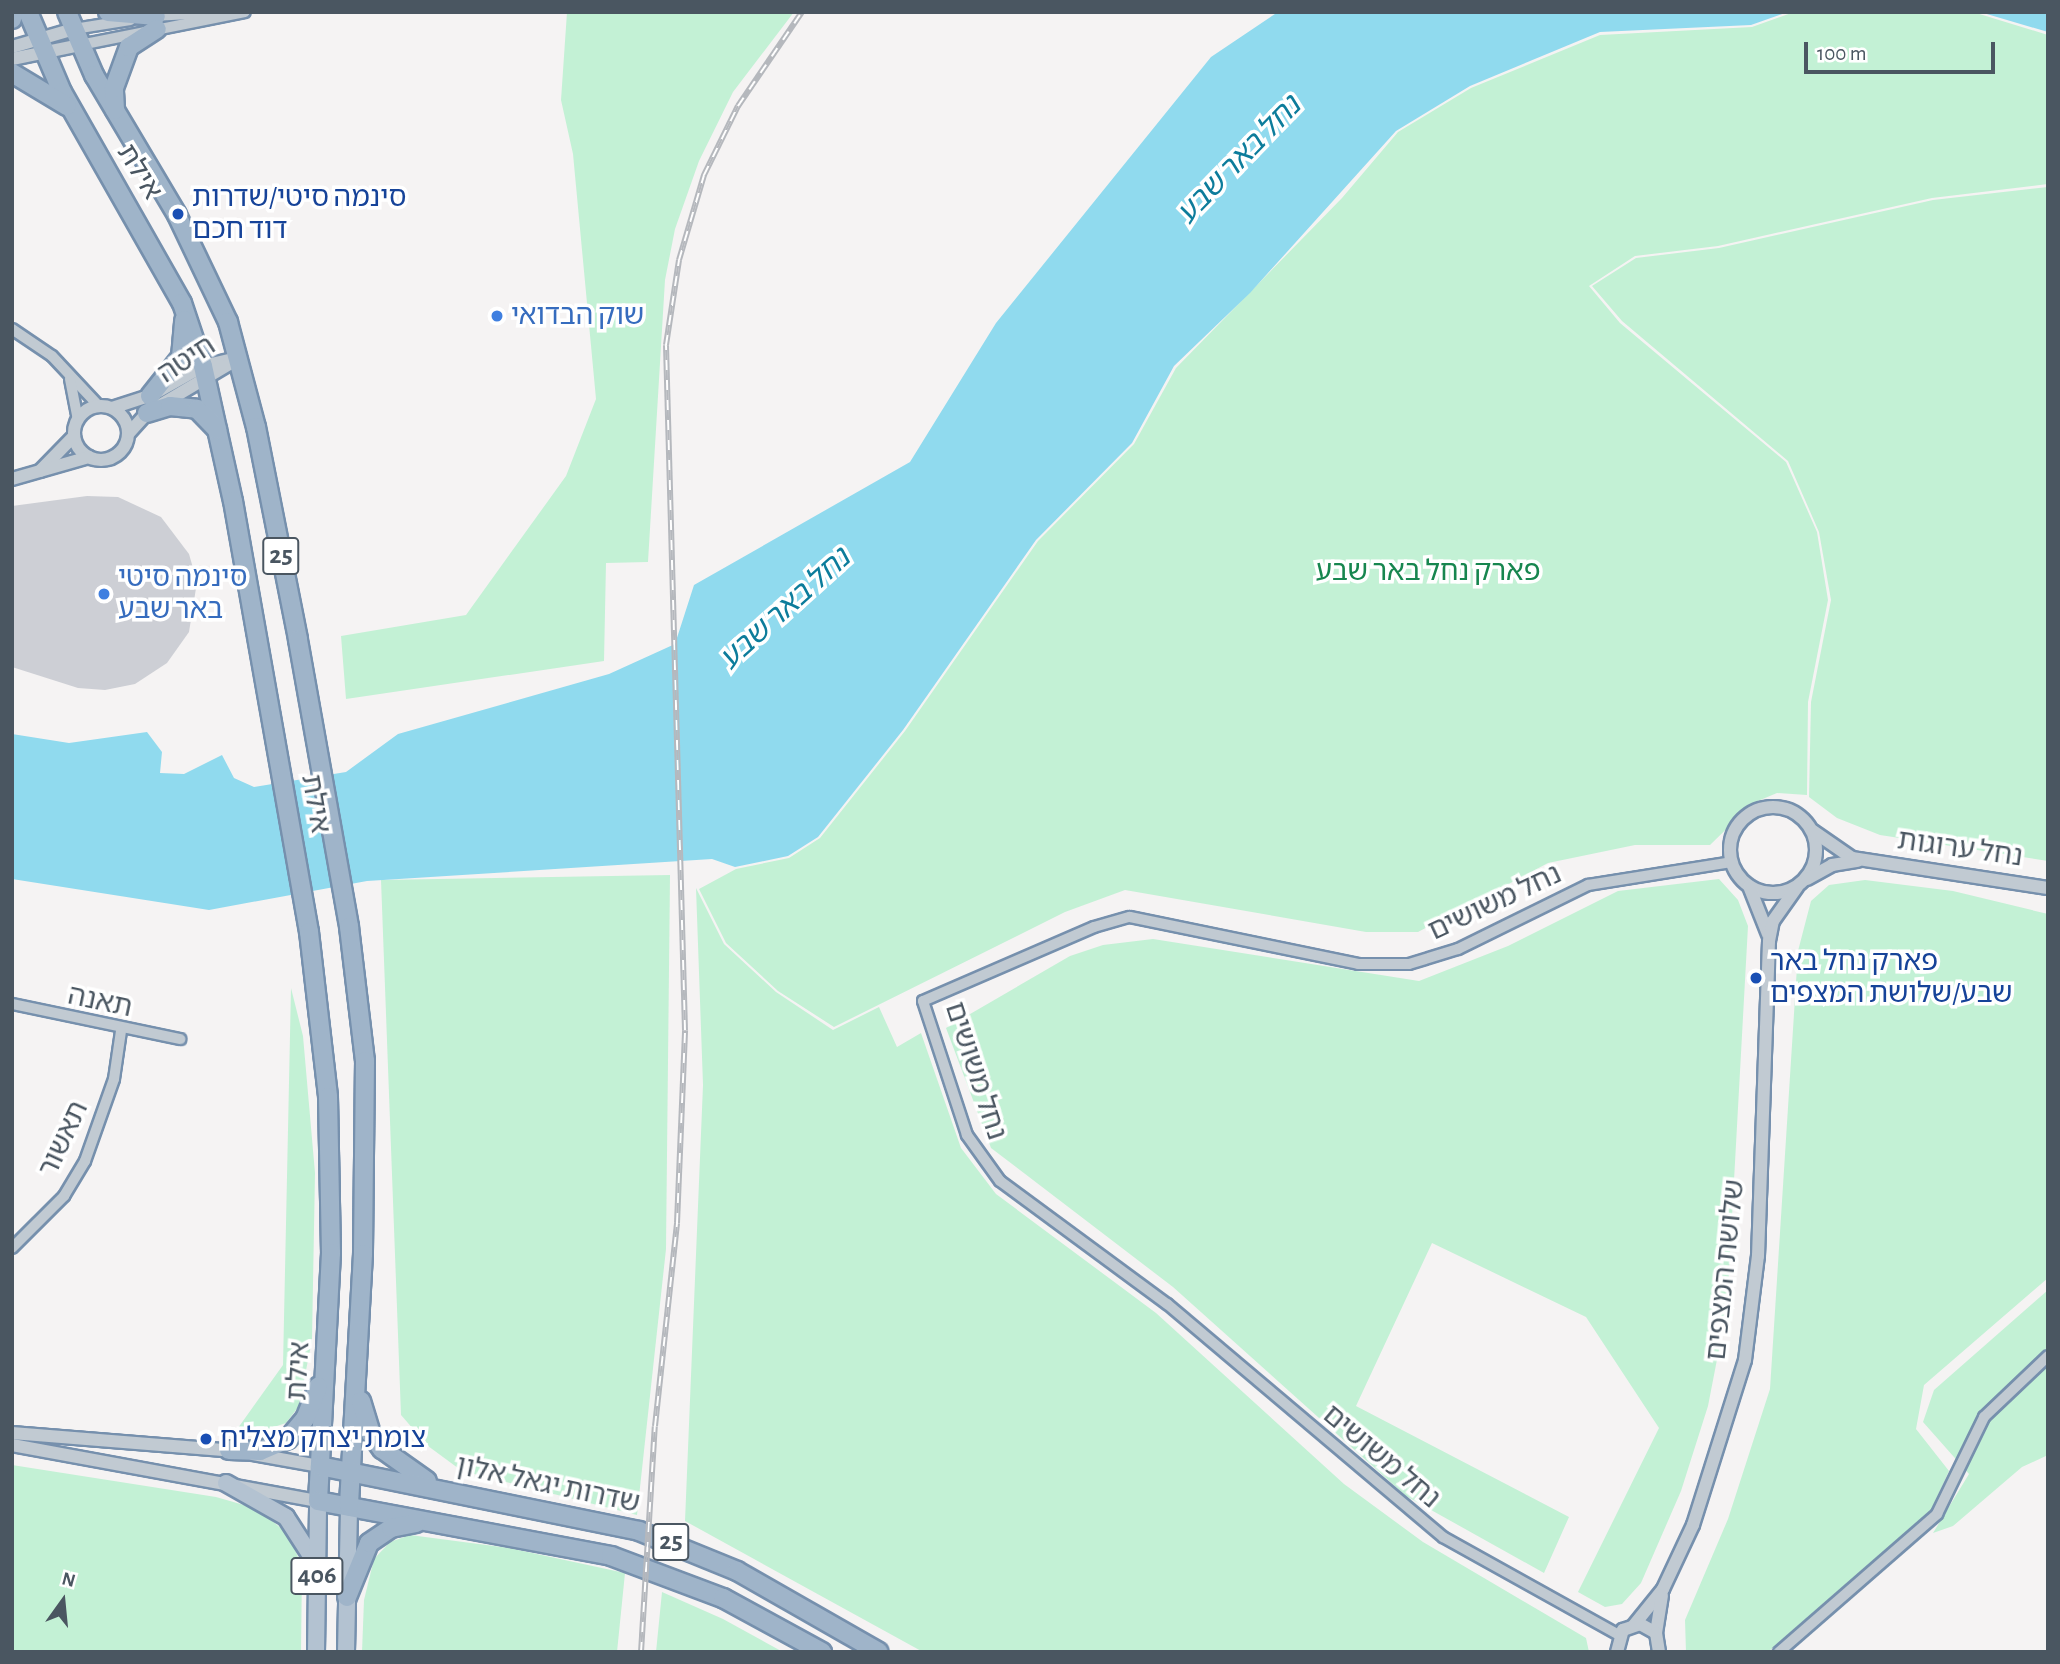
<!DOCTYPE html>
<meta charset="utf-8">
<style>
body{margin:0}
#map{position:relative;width:2060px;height:1664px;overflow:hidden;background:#f5f3f3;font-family:"Alegreya Sans","Noto Sans Hebrew",sans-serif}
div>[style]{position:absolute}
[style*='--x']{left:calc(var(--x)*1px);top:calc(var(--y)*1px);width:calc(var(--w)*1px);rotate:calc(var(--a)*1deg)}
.green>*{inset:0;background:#c3f1d5}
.water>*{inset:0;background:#90daee}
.building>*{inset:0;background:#cdcfd5}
.roads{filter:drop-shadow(2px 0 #7690ad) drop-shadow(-2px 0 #7690ad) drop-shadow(0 2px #7690ad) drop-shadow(0 -2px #7690ad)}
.minor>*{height:10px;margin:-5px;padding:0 5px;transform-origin:5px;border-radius:5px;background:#c1cad2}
.tertiary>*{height:12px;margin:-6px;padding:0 6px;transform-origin:6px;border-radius:6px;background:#c1cad2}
.tertiary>.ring{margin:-6px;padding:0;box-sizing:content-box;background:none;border:12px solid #c1cad2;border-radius:50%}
.primary>*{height:16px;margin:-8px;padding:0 8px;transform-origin:8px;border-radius:8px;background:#b3c2d1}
.trunk>*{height:18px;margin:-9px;padding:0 9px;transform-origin:9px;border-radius:9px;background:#9fb4c9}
.rail>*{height:6px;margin-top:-3px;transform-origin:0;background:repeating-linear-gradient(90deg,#fff 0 10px,#b5b8bd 0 20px);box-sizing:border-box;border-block:2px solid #b5b8bd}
.dots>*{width:19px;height:19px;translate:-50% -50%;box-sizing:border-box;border:4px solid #fff;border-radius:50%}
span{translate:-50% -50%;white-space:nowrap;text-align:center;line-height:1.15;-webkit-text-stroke:7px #fff;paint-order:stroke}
.shield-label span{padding:2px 5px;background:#fff;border:2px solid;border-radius:5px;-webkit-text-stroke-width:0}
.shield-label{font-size:26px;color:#4a5661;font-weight:700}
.street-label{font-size:28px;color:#4a5661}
.transit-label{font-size:28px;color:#164399}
.left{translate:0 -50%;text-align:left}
.shop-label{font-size:28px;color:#366cbe}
.park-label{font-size:28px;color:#17864f}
.water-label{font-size:30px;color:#0c7c9b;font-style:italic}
.frame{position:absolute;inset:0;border:14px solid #4a5661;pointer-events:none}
.north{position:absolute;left:28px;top:1566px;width:70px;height:70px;-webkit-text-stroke:5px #fff;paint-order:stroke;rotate:15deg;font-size:19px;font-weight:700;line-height:28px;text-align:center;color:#4a5661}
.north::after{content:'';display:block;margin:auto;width:24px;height:32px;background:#4a5661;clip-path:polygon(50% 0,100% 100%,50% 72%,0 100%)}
.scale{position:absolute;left:1804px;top:42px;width:191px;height:32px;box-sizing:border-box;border:4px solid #4a5661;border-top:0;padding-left:9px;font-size:21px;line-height:24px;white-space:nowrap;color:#4a5661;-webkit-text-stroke:5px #fff;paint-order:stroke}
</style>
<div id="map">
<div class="green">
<i style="clip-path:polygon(567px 12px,794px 12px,733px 92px,699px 161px,675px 229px,665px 280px,648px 562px,606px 563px,604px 661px,346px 699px,341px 636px,466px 615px,566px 476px,596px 399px,573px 154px,561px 100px)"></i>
<i style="clip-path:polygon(1794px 12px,1973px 12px,2048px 35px,2048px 184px,1932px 198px,1718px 246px,1635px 256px,1589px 286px,1620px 323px,1786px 462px,1817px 532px,1828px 600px,1808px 702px,1807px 795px,1777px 793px,1753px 803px,1710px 845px,1635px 845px,1548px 863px,1418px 932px,1366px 932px,1125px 890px,1065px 912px,834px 1027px,778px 991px,726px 943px,699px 889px,736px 869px,789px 858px,820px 838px,905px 731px,1038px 541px,1134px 444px,1176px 368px,1342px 198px,1398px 132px,1471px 88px,1600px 35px,1752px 27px)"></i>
<i style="clip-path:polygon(2048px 187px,2048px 861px,1880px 835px,1837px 818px,1809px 797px,1811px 702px,1831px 600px,1819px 532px,1788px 461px,1622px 321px,1592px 286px,1636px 258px,1719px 248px,1933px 200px)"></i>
<i style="clip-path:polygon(670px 875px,666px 1249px,637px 1515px,462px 1471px,428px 1446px,401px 1415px,381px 880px)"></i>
<i style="clip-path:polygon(1719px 879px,1738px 900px,1748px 926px,1727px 1308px,1708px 1406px,1681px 1491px,1641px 1583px,1622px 1604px,1605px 1607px,1578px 1592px,1659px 1428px,1586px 1317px,1432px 1243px,1356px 1406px,1569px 1517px,1544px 1573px,1406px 1496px,1173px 1287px,991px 1148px,946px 1028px,1070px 956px,1103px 945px,1153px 939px,1419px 981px,1508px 946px,1618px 891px)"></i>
<i style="clip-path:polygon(1865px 880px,1953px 891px,2048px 914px,2048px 1278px,1924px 1385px,1916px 1429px,1949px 1471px,1931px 1510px,1768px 1652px,1686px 1652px,1685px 1620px,1728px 1519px,1770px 1389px,1798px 951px,1811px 901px,1829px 885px)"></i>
<i style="clip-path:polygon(696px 888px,724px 944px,776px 992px,833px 1030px,879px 1007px,897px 1047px,921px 1033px,961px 1148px,996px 1194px,1156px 1313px,1344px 1484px,1423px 1542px,1586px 1638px,1589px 1652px,923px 1652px,685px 1521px,703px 1085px)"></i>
<i style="clip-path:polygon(291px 988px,303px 1036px,315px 1173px,312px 1340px,299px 1406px,286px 1423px,268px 1429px,238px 1428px,283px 1365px)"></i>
<i style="clip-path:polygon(2048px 1290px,2048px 1455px,2022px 1467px,1953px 1526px,1933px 1533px,1969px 1474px,1923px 1422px,1934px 1390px)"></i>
<i style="clip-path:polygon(12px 1465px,216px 1497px,258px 1509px,289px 1535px,302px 1567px,301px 1652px,12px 1652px)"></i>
<i style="clip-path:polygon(410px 1535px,509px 1548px,625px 1573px,617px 1652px,362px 1652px,364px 1600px,374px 1559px,390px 1542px)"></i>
<i style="clip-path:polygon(662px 1592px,723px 1619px,783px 1652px,656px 1652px)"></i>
</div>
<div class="water">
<i style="clip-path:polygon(1278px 12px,1788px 12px,1751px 25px,1600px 32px,1470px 86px,1396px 131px,1250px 293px,1174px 366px,1132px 443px,1036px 540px,903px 730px,818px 837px,788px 856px,735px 867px,712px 859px,367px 881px,209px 910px,12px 879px,12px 734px,69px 743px,147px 732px,162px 752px,160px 773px,184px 774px,222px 755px,234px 778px,254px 787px,346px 772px,398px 734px,609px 674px,675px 644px,694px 585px,910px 462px,996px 323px,1211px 57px)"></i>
<i style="clip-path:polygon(1980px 12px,2048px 12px,2048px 32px)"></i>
</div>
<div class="building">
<i style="clip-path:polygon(87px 496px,118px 497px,161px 517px,189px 554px,197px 582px,189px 632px,167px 663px,135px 684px,105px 690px,78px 688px,12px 667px,12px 506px)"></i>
</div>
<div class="roads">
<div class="minor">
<i style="--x:152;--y:16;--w:58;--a:-3"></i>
<i style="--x:74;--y:29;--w:57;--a:-9.1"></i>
<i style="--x:80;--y:45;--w:168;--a:-11.3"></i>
<i style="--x:12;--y:329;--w:48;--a:34"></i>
<i style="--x:52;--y:356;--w:69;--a:46.8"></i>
<i style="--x:70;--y:379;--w:42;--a:79"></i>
<i style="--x:12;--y:1004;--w:172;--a:11.8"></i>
<i style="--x:12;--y:1248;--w:74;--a:-45"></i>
<i style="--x:64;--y:1196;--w:41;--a:-59"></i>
<i style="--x:85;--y:1161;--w:87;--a:-70.5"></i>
<i style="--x:114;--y:1079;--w:49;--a:-81.7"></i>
<i style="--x:1619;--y:1635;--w:201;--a:-150.9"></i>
<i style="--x:1443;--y:1537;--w:361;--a:-139.8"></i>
<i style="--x:1167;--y:1304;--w:207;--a:-143.6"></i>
<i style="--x:1000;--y:1181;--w:57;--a:-125.7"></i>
<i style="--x:967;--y:1135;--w:141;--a:-108.2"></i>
<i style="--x:923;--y:1001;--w:186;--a:-23.4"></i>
<i style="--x:1094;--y:927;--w:37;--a:-16"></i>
<i style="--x:1130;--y:917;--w:233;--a:11.6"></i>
<i style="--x:1358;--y:964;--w:51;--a:0"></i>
<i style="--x:1409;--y:964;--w:51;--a:-17"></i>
<i style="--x:1458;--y:949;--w:145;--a:-26.2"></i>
<i style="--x:1588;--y:885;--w:145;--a:-9.1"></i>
<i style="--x:1779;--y:1652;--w:210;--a:-41.1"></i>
<i style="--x:1937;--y:1514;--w:108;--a:-64.1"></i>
<i style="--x:1984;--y:1417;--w:88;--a:-43.6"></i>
</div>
<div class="tertiary">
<i style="--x:12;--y:47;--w:65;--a:-16.2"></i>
<i style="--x:12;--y:59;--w:69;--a:-11.6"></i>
<i class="ring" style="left:74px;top:406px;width:42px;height:42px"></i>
<i style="--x:112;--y:408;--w:40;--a:-18"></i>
<i style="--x:150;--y:396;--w:61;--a:-29.5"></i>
<i style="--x:203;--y:366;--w:37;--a:-13"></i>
<i style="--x:129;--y:433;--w:27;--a:-48"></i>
<i style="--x:147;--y:413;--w:100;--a:-30.7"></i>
<i style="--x:40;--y:471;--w:49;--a:-45.8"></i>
<i style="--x:12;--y:479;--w:80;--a:-15.9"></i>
<i class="ring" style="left:1730px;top:807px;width:74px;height:74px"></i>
<i style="--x:1813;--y:831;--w:47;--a:34.7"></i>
<i style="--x:1852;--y:858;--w:198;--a:8.7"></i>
<i style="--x:1807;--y:879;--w:29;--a:-29"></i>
<i style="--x:1832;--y:865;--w:26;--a:-9"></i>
<i style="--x:1749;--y:886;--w:52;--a:68.4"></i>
<i style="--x:12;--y:1433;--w:224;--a:4.6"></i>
<i style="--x:12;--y:1445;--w:311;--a:10.4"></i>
<i style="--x:253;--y:1454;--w:68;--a:10.2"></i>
<i style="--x:1634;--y:1625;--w:46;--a:-51.1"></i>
<i style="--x:1663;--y:1589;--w:71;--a:-64.9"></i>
<i style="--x:1693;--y:1525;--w:173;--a:-72.5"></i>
<i style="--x:1745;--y:1360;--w:105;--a:-82.9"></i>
<i style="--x:1758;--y:1256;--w:315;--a:-88"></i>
<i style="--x:1769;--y:941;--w:20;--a:-79"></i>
<i style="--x:1773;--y:921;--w:42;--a:-54.8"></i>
<i style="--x:1656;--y:1633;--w:38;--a:-81"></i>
<i style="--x:1617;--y:1652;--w:23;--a:-75"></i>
<i style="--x:1623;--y:1630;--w:18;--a:-19"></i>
<i style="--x:1640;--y:1624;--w:18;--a:29"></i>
<i style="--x:1656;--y:1633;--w:19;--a:81"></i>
</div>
<div class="primary">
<i style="--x:226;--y:1483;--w:69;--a:29.5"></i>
<i style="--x:286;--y:1517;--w:54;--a:57.2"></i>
<i style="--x:316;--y:1652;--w:151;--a:-89.2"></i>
<i style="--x:346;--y:1652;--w:145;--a:-88.8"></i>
</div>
<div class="trunk">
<i style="--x:28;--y:12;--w:87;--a:67"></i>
<i style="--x:62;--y:92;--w:243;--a:60.4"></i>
<i style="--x:182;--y:303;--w:66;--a:71.6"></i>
<i style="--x:203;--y:366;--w:138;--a:77.5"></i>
<i style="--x:233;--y:501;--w:438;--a:80"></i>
<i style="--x:309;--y:932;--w:166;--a:83.4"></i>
<i style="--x:328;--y:1097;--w:156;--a:88.9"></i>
<i style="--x:331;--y:1253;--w:248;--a:93"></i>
<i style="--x:318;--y:1501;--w:298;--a:10.6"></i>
<i style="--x:611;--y:1556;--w:120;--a:20.6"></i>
<i style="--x:723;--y:1598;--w:113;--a:28.6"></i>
<i style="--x:67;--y:12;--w:69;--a:66.8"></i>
<i style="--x:94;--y:75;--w:163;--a:59.3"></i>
<i style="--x:177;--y:215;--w:119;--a:64.5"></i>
<i style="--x:228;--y:322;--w:109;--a:75.1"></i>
<i style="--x:256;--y:427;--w:217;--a:78.8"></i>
<i style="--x:298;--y:640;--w:291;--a:79.9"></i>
<i style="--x:349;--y:927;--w:135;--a:83.2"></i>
<i style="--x:365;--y:1061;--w:193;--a:90.6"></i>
<i style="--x:363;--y:1254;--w:253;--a:93.2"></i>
<i style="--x:108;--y:12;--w:48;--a:4.8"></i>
<i style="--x:12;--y:19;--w:7;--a:-82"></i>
<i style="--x:12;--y:73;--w:64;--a:31"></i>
<i style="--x:115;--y:110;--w:22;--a:-93"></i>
<i style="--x:114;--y:88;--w:44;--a:-69.9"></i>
<i style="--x:129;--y:47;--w:33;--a:-33"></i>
<i style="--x:150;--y:396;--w:50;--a:-51.5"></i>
<i style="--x:181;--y:357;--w:37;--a:-85"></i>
<i style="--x:147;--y:413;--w:24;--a:-17"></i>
<i style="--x:170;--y:406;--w:27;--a:6"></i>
<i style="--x:197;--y:409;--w:29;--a:46"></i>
<i style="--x:361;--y:1401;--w:34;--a:73"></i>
<i style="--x:371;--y:1434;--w:19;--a:54"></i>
<i style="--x:382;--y:1449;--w:55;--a:35.4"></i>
<i style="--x:229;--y:1450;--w:31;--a:2"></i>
<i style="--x:260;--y:1451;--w:30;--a:-23"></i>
<i style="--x:288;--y:1439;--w:26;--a:-50"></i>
<i style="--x:305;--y:1419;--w:35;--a:-68"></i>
<i style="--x:320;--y:1466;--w:326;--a:11.5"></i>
<i style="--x:639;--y:1531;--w:106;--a:22.2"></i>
<i style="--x:737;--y:1571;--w:163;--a:29.7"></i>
<i style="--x:347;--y:1597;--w:58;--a:-67.8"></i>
<i style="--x:369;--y:1543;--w:27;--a:-34"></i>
<i style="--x:391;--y:1528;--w:26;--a:-11"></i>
</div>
</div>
<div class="rail">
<i style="--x:641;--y:1652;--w:226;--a:-86.5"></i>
<i style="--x:655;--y:1426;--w:204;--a:-83.8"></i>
<i style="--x:677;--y:1223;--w:193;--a:-87.6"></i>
<i style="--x:685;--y:1030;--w:685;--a:-91.59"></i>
<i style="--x:666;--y:345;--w:86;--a:-81.3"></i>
<i style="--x:679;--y:260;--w:89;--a:-73.6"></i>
<i style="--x:704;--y:175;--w:77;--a:-63.8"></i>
<i style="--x:738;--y:106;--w:114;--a:-55.8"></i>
</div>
<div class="dots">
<i style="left:178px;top:214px;background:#1a4fb4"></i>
<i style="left:497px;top:316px;background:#3f7fe0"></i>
<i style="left:104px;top:594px;background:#3f7fe0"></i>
<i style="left:1756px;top:978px;background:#1a4fb4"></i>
<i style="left:206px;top:1439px;background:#1a4fb4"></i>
</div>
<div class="shield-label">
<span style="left:281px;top:556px">25</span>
<span style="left:671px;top:1542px">25</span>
<span style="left:317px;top:1576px">406</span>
</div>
<div class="street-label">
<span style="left:139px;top:172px;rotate:58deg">אילת</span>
<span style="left:187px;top:360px;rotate:-33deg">חיטה</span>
<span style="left:315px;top:804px;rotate:80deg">אילת</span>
<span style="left:1960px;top:849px;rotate:8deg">נחל ערוגות</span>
<span style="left:1495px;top:903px;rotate:-25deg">נחל משושים</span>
<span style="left:100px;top:1002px;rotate:12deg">תאנה</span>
<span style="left:975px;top:1071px;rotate:72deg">נחל משושים</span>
<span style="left:64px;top:1139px;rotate:-65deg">תאשור</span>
<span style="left:1726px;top:1270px;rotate:-84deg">שלושת המצפים</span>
<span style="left:299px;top:1371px;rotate:-87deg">אילת</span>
<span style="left:1381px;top:1457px;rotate:40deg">נחל משושים</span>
<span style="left:548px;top:1485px;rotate:12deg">שדרות יגאל אלון</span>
</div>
<div class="transit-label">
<span class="left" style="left:192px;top:214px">סינמה סיטי/שדרות<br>דוד חכם</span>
<span class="left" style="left:1770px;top:978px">פארק נחל באר<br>שבע/שלושת המצפים</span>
<span class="left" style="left:220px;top:1439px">צומת יצחק מצליח</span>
</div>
<div class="shop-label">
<span class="left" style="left:511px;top:316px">שוק הבדואי</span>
<span class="left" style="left:118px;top:594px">סינמה סיטי<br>באר שבע</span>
</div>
<div class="park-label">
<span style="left:1428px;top:572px">פארק נחל באר שבע</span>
</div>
<div class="water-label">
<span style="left:1239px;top:160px;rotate:-46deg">נחל באר שבע</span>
<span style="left:785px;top:609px;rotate:-42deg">נחל באר שבע</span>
</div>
<div class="frame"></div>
<div class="north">N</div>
<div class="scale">100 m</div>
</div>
